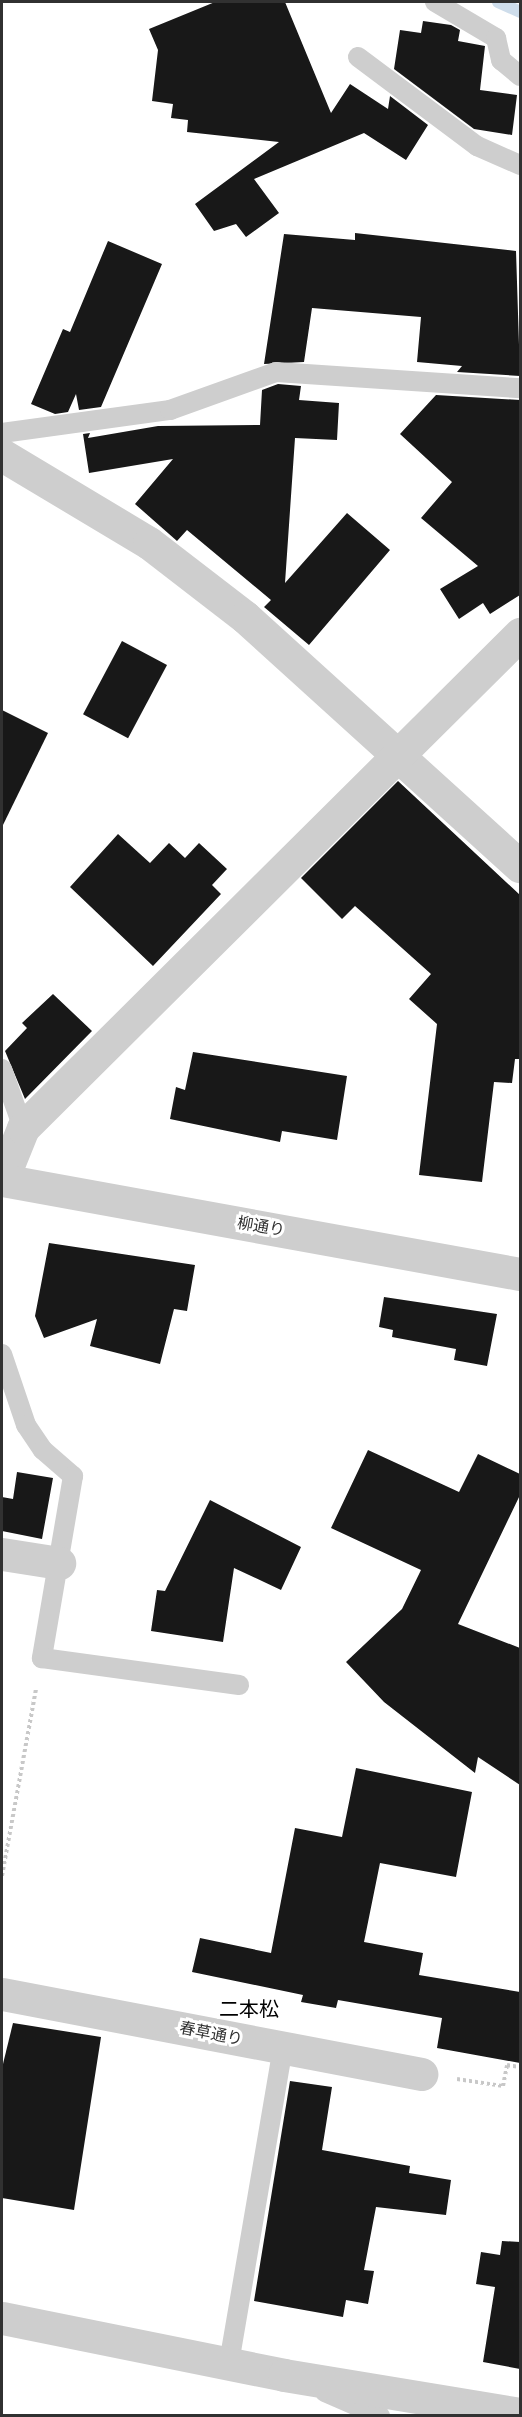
<!DOCTYPE html>
<meta charset="utf-8">
<style>
body{margin:0}
#map{position:relative;width:522px;height:2417px;overflow:hidden;background:#fff;font-family:Cabin,"Noto Sans JP",sans-serif}
div>[style]{position:absolute}
[style*='--x']{left:calc(var(--x)*1px);top:calc(var(--y)*1px);width:calc(var(--w)*1px);rotate:calc(var(--a)*1deg)}
.stream>*{height:12px;margin:-6px;padding:0 6px;transform-origin:6px;border-radius:6px;background:#ceddeb}
.building>*{inset:0;background:#181818;transform-origin:0 0}
.path>*{height:4px;margin-top:-2px;transform-origin:0;background:repeating-linear-gradient(90deg,#c8c8c8 0 3px,transparent 0 6px)}
.service>*{height:20px;margin:-10px;padding:0 10px;transform-origin:10px;border-radius:10px;background:#cecece}
.minor>*{height:33px;margin:-16.5px;padding:0 16.5px;transform-origin:16.5px;border-radius:16.5px;background:#cecece}
.tertiary>*{height:33px;margin:-16.5px;padding:0 16.5px;transform-origin:16.5px;border-radius:16.5px;background:#cecece}
span{translate:-50% -50%;white-space:nowrap;text-align:center;line-height:1.15;-webkit-text-stroke:6px #fff;paint-order:stroke}
.street-label{font-size:16px;color:#313131}
.quarter-label{font-size:20px;color:#000}
.frame{position:absolute;inset:0;border:3px solid #313131;pointer-events:none}
</style>
<div id="map">
<div class="stream">
<i style="--x:498;--y:2;--w:24;--a:24"></i>
</div>
<div class="building">
<i style="clip-path:polygon(215px 2px,285px 2px,331px 113px,350px 84px,388px 109px,390px 96px,428px 125px,406px 160px,364px 133px,254px 179px,279px 213px,246px 237px,236px 224px,214px 231px,195px 204px,279px 142px,187px 132px,188px 120px,171px 118px,173px 104px,152px 101px,158px 50px,149px 29px)"></i>
<i style="clip-path:polygon(423px 21px,451px 25px,460px 30px,458px 41px,485px 46px,480px 90px,517px 95px,512px 135px,474px 129px,394px 69px,400px 30px,421px 33px)"></i>
<i style="clip-path:polygon(355px 233px,516px 251px,520px 376px,457px 372px,462px 366px,417px 362px,421px 317px,312px 308px,304px 362px,264px 364px,284px 234px,355px 240px)"></i>
<i style="clip-path:polygon(108px 241px,162px 264px,101px 407px,79px 410px,76px 394px,68px 412px,55px 414px,31px 404px,63px 329px,70px 332px)"></i>
<i style="clip-path:polygon(278px 384px,301px 386px,299px 400px,339px 403px,337px 440px,295px 438px,285px 583px,347px 513px,390px 550px,309px 645px,264px 607px,271px 600px,187px 530px,177px 541px,135px 504px,173px 459px,89px 473px,83px 434px,90px 433px,88px 438px,158px 426px,260px 425px,262px 390px)"></i>
<i style="clip-path:polygon(436px 395px,520px 400px,520px 595px,490px 614px,483px 603px,459px 619px,440px 589px,478px 566px,421px 518px,452px 482px,400px 434px)"></i>
<i style="left:122px;top:641px;width:51px;height:83px;rotate:28deg"></i>
<i style="clip-path:polygon(2px 710px,48px 733px,2px 827px)"></i>
<i style="clip-path:polygon(398px 781px,520px 895px,520px 1059px,515px 1059px,512px 1083px,494px 1082px,482px 1182px,419px 1175px,437px 1024px,409px 999px,431px 974px,355px 906px,342px 919px,301px 878px)"></i>
<i style="clip-path:polygon(118px 834px,150px 863px,169px 843px,185px 858px,199px 843px,227px 869px,212px 885px,221px 894px,153px 966px,70px 887px)"></i>
<i style="clip-path:polygon(53px 994px,92px 1031px,25px 1099px,5px 1051px,27px 1028px,22px 1023px)"></i>
<i style="clip-path:polygon(193px 1052px,347px 1076px,337px 1140px,282px 1131px,280px 1142px,170px 1119px,176px 1087px,185px 1090px)"></i>
<i style="clip-path:polygon(49px 1243px,195px 1265px,187px 1311px,174px 1309px,160px 1364px,90px 1346px,97px 1319px,44px 1338px,35px 1316px)"></i>
<i style="clip-path:polygon(384px 1297px,497px 1314px,487px 1366px,454px 1360px,456px 1349px,392px 1337px,393px 1330px,379px 1327px)"></i>
<i style="clip-path:polygon(368px 1450px,459px 1492px,478px 1454px,520px 1474px,520px 1495px,458px 1624px,520px 1648px,520px 1785px,478px 1757px,475px 1773px,384px 1702px,346px 1662px,402px 1609px,421px 1570px,331px 1528px)"></i>
<i style="clip-path:polygon(17px 1472px,53px 1478px,42px 1539px,2px 1531px,2px 1497px,13px 1499px)"></i>
<i style="clip-path:polygon(210px 1500px,301px 1547px,281px 1590px,234px 1568px,223px 1642px,151px 1631px,157px 1590px,165px 1591px)"></i>
<i style="clip-path:polygon(356px 1768px,472px 1792px,456px 1877px,380px 1863px,364px 1942px,423px 1953px,419px 1975px,520px 1992px,520px 2063px,437px 2048px,442px 2018px,338px 2000px,336px 2008px,301px 2002px,303px 1995px,192px 1972px,200px 1938px,271px 1953px,295px 1828px,342px 1837px)"></i>
<i style="clip-path:polygon(13px 2023px,101px 2037px,74px 2210px,2px 2198px,2px 2068px)"></i>
<i style="clip-path:polygon(290px 2081px,332px 2087px,322px 2150px,410px 2166px,409px 2173px,451px 2180px,446px 2215px,376px 2207px,364px 2270px,374px 2271px,368px 2304px,346px 2300px,343px 2317px,254px 2301px)"></i>
<i style="clip-path:polygon(502px 2241px,520px 2242px,520px 2369px,483px 2362px,495px 2287px,476px 2284px,481px 2252px,500px 2255px)"></i>
</div>
<div class="path">
<i style="--x:2;--y:1876;--w:191;--a:-79.7"></i>
<i style="--x:457;--y:2079;--w:47;--a:8.7"></i>
<i style="--x:503;--y:2086;--w:21;--a:-79"></i>
<i style="--x:507;--y:2065;--w:13;--a:9"></i>
</div>
<div class="service">
<i style="--x:435;--y:2;--w:71;--a:30.5"></i>
<i style="--x:496;--y:38;--w:23;--a:77"></i>
<i style="--x:501;--y:60;--w:25;--a:40"></i>
<i style="--x:358;--y:57;--w:149;--a:36.8"></i>
<i style="--x:477;--y:146;--w:47;--a:23.8"></i>
<i style="--x:2;--y:433;--w:170;--a:-7.8"></i>
<i style="--x:170;--y:410;--w:113;--a:-19.7"></i>
<i style="--x:276;--y:372;--w:245;--a:3.8"></i>
<i style="--x:2;--y:1069;--w:63;--a:70.4"></i>
<i style="--x:2;--y:1354;--w:75;--a:71.3"></i>
<i style="--x:26;--y:1425;--w:30;--a:56"></i>
<i style="--x:43;--y:1450;--w:40;--a:41"></i>
<i style="--x:73;--y:1476;--w:185;--a:99.7"></i>
<i style="--x:42;--y:1658;--w:199;--a:7.8"></i>
<i style="--x:229;--y:2363;--w:321;--a:-80.3"></i>
<i style="--x:325;--y:2392;--w:60;--a:23.6"></i>
</div>
<div class="minor">
<i style="--x:2;--y:455;--w:171;--a:30.9"></i>
<i style="--x:149;--y:543;--w:121;--a:37.6"></i>
<i style="--x:245;--y:617;--w:371;--a:42.2"></i>
<i style="--x:2;--y:1180;--w:56;--a:-68"></i>
<i style="--x:23;--y:1128;--w:701;--a:-44.83"></i>
<i style="--x:2;--y:1554;--w:58;--a:9"></i>
<i style="--x:2;--y:1994;--w:427;--a:10.8"></i>
<i style="--x:2;--y:2318;--w:288;--a:11.4"></i>
<i style="--x:284;--y:2375;--w:239;--a:9.4"></i>
</div>
<div class="tertiary">
<i style="--x:2;--y:1180;--w:526;--a:10.29"></i>
</div>
<div class="street-label">
<span style="left:261px;top:1227px;rotate:10deg">柳通り</span>
<span style="left:211px;top:2034px;rotate:11deg">春草通り</span>
</div>
<div class="quarter-label">
<span style="left:249px;top:2009px">二本松</span>
</div>
<div class="frame"></div>
</div>
